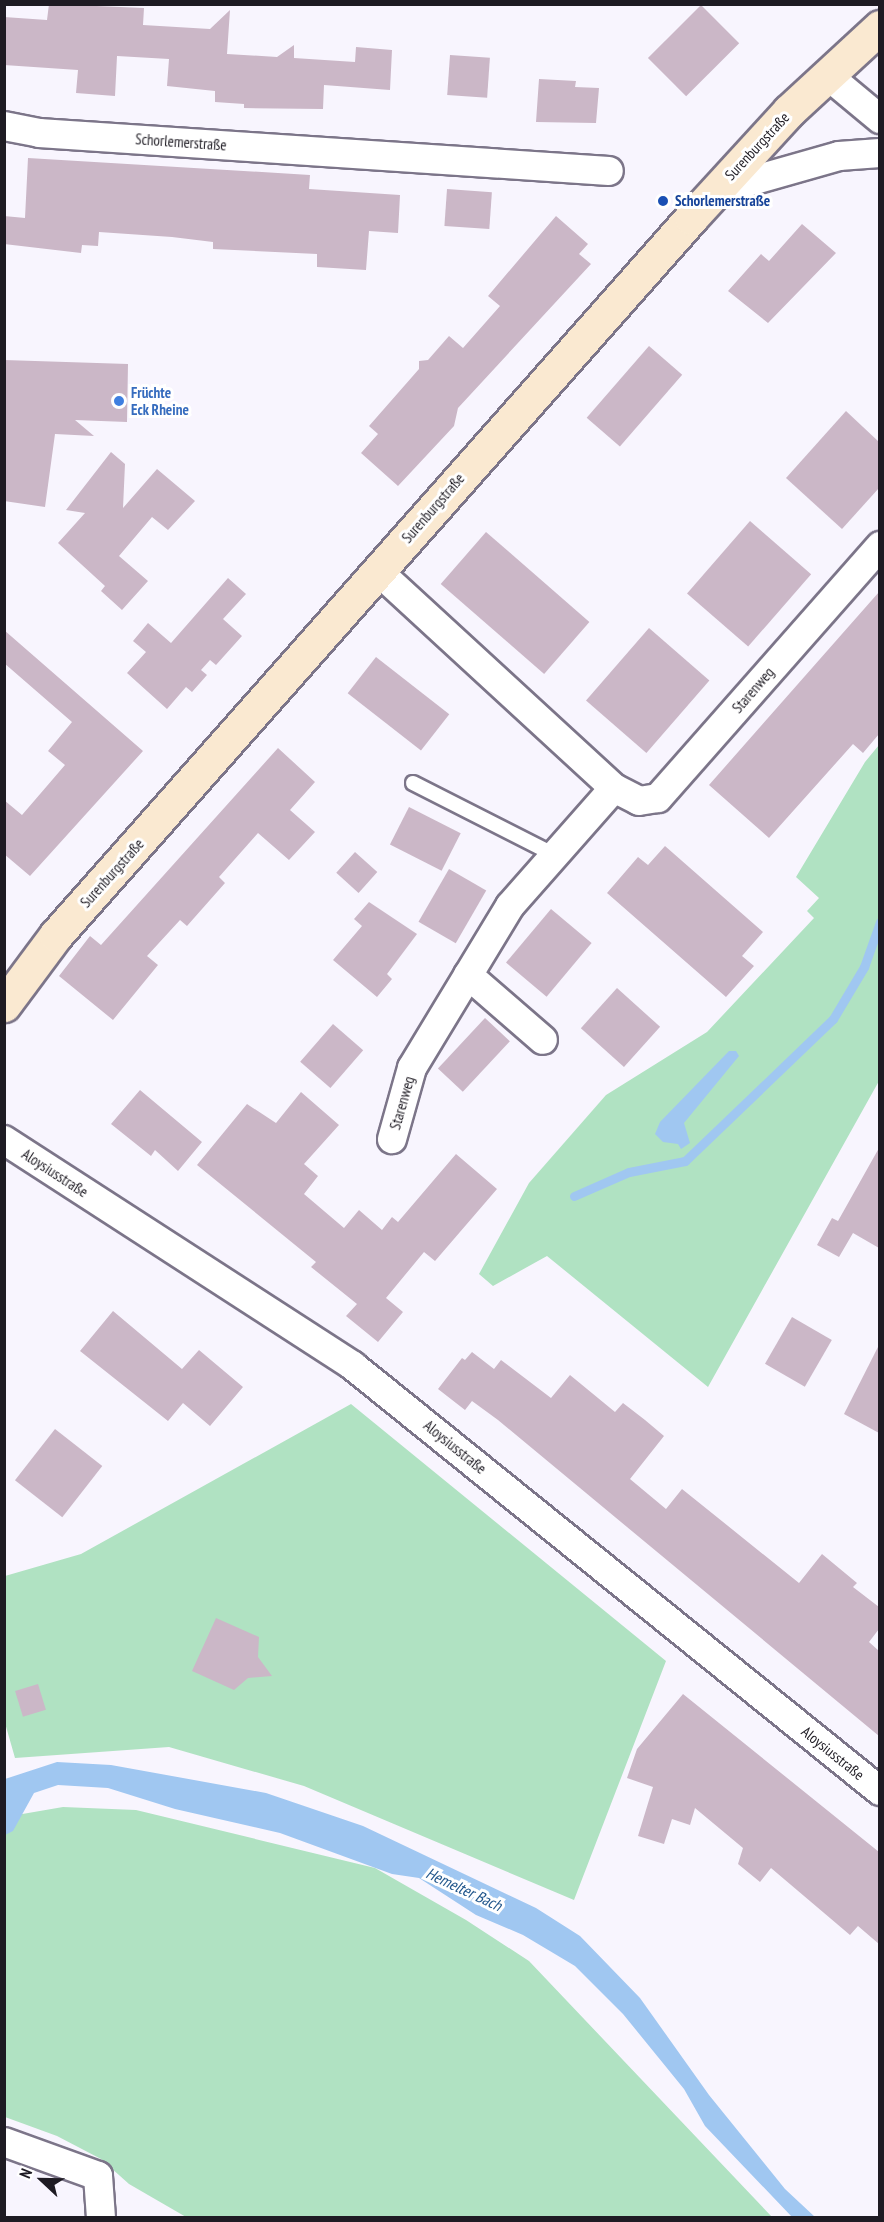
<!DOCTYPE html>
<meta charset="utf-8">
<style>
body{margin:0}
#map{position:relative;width:884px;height:2222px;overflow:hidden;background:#f8f5fe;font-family:"PT Sans Narrow",sans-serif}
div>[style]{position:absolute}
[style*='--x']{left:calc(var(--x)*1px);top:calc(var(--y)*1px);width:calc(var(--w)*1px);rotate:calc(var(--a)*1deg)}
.green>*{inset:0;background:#b0e2c2}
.water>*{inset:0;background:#a0c7f1}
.stream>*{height:9px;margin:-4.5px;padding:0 4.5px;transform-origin:4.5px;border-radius:4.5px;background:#a0c7f1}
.building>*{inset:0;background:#cbb7c7;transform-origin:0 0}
.roads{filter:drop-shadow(2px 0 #7c7589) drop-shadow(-2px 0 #7c7589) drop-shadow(0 2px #7c7589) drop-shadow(0 -2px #7c7589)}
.lane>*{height:14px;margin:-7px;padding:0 7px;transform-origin:7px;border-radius:7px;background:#fff}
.street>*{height:28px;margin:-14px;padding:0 14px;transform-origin:14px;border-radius:14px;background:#fff}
.secondary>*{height:33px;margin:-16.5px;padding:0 16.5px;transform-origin:16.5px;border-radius:16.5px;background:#fae9d1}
.dots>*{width:16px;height:16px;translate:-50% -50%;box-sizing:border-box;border:3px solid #fff;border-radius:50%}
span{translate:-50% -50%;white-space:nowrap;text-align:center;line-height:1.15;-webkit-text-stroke:6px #fff;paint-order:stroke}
.street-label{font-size:15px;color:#1e1b23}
.transit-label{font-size:15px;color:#164399;font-weight:700}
.left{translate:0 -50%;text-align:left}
.shop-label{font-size:15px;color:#366cbe;font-weight:700}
.water-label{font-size:16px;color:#22578c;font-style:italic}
.frame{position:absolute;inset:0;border:6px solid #1e1b23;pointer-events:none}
.north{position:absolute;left:12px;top:2150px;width:60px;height:60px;-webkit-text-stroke:4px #fff;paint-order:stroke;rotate:292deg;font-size:16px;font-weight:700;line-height:24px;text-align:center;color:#1e1b23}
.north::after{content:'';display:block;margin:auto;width:21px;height:27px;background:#1e1b23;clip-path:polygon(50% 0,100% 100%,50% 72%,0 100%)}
</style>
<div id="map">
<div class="green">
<i style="clip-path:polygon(879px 745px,879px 1081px,708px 1387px,547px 1256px,493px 1286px,479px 1274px,529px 1183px,606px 1095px,707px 1032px,814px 918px,807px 911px,819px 898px,796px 877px,865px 762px)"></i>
<i style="clip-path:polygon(351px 1404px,666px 1661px,574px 1900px,304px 1786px,169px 1747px,15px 1758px,5px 1723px,5px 1576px,81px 1554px)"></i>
<i style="clip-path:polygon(63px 1807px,136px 1810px,375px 1868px,466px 1920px,529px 1961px,772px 2217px,186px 2217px,129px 2184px,101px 2159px,57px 2136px,5px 2117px,5px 1817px)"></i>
</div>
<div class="water">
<i style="clip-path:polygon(729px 1051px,736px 1051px,739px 1056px,684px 1123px,690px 1143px,681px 1149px,678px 1144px,663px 1142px,655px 1134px,660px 1122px)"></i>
<i style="clip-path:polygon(57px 1762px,111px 1765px,266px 1793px,363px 1826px,536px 1908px,580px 1936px,640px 1998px,709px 2095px,785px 2189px,815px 2217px,792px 2217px,705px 2126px,684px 2089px,623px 2014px,575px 1966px,523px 1935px,476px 1915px,419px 1878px,392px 1874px,280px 1833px,175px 1809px,108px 1788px,58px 1785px,34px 1793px,13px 1831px,5px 1835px,5px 1779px)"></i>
</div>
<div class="stream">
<i style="--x:574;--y:1196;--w:60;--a:-23.6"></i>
<i style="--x:629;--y:1172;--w:57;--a:-11.1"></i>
<i style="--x:685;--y:1161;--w:205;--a:-43.8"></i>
<i style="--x:833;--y:1019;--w:61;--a:-59.2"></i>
<i style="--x:864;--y:967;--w:48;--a:-70.4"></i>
</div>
<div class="building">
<i style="clip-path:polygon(49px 4px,144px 8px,143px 25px,210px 29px,230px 10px,227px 54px,277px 57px,294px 45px,294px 58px,355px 62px,356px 47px,392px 50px,390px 90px,324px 85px,323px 109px,244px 108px,244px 104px,215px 102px,215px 91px,167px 86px,169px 59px,117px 56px,115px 96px,76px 93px,78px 70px,4px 65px,4px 17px,47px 20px)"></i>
<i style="left:701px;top:5px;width:54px;height:75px;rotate:45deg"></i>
<i style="left:450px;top:55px;width:40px;height:40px;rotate:4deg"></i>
<i style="clip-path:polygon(539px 79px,576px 81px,575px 87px,599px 88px,596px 123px,536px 122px)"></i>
<i style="clip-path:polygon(28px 158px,310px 175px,309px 189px,400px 195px,398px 233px,369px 231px,366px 270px,317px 267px,317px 254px,213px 249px,213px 242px,172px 237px,99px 232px,98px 246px,82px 245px,81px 253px,4px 244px,4px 216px,25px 218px)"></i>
<i style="left:447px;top:189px;width:45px;height:37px;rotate:4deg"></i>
<i style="clip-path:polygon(556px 216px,588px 244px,579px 254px,591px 264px,458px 408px,454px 426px,398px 486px,361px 453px,378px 434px,369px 426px,419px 369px,419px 361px,428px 360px,449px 336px,463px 348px,500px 306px,488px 296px)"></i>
<i style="clip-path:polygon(802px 224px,836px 253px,768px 323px,728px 291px,761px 254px,769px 261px)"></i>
<i style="left:649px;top:346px;width:44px;height:95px;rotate:41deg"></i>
<i style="clip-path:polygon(4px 360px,128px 364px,127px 422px,75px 420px,94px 436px,55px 434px,45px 507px,4px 501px)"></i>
<i style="clip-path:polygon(846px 411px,879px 442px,879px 488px,842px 529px,786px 478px)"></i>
<i style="clip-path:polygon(111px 452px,125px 464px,123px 508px,157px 469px,195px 501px,168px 530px,152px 517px,119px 556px,148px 581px,122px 610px,101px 591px,105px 586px,58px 543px,85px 513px,66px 510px)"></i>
<i style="left:750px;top:521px;width:81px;height:96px;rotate:41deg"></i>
<i style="left:486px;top:532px;width:137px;height:69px;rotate:41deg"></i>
<i style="clip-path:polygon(228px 578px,246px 594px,223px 619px,242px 636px,216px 665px,210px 660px,201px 670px,207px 675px,192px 692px,186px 687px,167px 709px,127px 673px,146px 652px,133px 641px,148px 623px,171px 643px)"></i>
<i style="clip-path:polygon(879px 592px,879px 734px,863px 753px,853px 744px,769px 838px,709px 785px)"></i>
<i style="left:649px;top:628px;width:80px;height:96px;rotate:41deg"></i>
<i style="clip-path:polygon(4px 630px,143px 751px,30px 876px,4px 854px,4px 800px,22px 815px,65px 765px,48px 751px,72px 722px,4px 663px)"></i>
<i style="left:376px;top:657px;width:93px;height:46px;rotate:38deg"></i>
<i style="clip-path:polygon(278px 748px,315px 782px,290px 810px,315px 832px,289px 860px,258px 833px,219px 877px,225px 883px,187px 926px,180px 920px,147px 956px,158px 965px,113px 1020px,59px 976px,90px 936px,101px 945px)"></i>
<i style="left:409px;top:807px;width:58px;height:42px;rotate:27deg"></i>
<i style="clip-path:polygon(665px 846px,763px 932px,742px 956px,754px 966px,726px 997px,607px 893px,638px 857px,648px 865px)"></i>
<i style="left:355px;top:852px;width:30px;height:28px;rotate:42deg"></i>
<i style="left:449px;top:869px;width:43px;height:61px;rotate:30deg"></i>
<i style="clip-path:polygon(369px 902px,417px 934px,387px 974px,392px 979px,377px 997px,333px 960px,362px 926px,354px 919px)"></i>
<i style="left:551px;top:909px;width:53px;height:70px;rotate:40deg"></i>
<i style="left:617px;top:988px;width:58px;height:54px;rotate:42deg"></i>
<i style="left:485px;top:1018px;width:34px;height:69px;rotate:43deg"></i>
<i style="left:333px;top:1024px;width:40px;height:50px;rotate:41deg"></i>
<i style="clip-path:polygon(140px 1090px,202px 1142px,178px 1171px,155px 1150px,151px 1156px,111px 1124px)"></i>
<i style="clip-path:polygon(301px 1092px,339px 1125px,304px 1164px,318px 1176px,304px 1194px,344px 1228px,359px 1210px,382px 1230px,392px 1217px,398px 1222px,456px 1154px,497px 1189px,435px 1261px,424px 1252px,386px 1298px,403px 1312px,378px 1342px,346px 1316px,357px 1304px,311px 1267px,316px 1262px,197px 1165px,247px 1104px,276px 1123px)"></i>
<i style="clip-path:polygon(879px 1148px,879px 1248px,853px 1233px,839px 1257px,817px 1245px,832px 1218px,838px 1221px)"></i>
<i style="clip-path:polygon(113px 1311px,182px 1369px,199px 1350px,243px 1387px,210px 1426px,183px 1403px,168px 1421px,80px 1351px)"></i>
<i style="left:792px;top:1317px;width:46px;height:54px;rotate:30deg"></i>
<i style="clip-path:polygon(879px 1345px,879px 1433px,844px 1414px)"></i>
<i style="clip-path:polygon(472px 1352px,494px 1369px,501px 1360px,551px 1398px,570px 1375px,615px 1412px,623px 1403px,645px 1420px,664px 1436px,630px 1479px,666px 1509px,682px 1489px,799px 1583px,822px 1554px,857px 1583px,853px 1587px,879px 1607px,879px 1629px,869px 1642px,879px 1651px,879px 1736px,498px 1420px,472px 1401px,465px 1410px,438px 1389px,462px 1358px,465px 1360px)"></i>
<i style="left:55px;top:1429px;width:60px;height:65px;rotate:38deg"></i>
<i style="clip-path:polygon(216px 1618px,259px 1637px,258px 1657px,272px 1676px,248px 1678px,234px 1690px,192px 1671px)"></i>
<i style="left:38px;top:1684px;width:27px;height:24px;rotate:73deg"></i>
<i style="clip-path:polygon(683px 1694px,879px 1852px,879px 1944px,858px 1926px,850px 1935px,771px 1868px,760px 1882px,738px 1864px,743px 1848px,695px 1808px,690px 1825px,672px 1819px,664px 1844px,638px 1836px,653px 1787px,627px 1778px,637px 1749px)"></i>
</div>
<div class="roads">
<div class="lane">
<i style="--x:413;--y:783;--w:159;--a:26.9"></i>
</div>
<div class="street">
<i style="--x:827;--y:75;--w:69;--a:39.7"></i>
<i style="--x:4;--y:126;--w:36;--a:11"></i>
<i style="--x:39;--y:133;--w:571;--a:3.81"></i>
<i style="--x:716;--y:191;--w:128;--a:-15.9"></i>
<i style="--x:839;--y:156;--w:41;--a:-4.2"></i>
<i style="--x:379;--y:572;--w:319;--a:42.6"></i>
<i style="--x:614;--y:788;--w:157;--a:131.4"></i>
<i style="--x:510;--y:906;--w:189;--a:121.2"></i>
<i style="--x:412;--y:1068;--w:74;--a:105.7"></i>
<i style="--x:614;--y:788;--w:28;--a:27"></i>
<i style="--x:639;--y:801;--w:19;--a:-9"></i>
<i style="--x:658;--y:798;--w:336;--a:-48.6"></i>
<i style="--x:468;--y:975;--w:99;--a:40.9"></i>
<i style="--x:4;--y:1140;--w:416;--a:32.9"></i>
<i style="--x:353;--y:1366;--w:677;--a:38.88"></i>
<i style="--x:4;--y:2142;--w:100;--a:19.9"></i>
<i style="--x:98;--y:2176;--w:42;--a:85.9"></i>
</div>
<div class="secondary">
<i style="--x:4;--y:1005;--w:87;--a:-53.4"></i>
<i style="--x:56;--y:935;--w:958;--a:-48.47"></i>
<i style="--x:691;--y:218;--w:145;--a:-47.5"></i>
<i style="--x:789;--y:111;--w:124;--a:-42.7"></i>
</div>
</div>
<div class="dots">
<i style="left:663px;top:201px;background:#1a4fb4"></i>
<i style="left:119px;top:401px;background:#3f7fe0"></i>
</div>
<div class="street-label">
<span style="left:181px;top:142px;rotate:4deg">Schorlemerstraße</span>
<span style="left:757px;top:146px;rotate:-47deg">Surenburgstraße</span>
<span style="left:433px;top:508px;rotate:-49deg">Surenburgstraße</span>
<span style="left:753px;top:690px;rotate:-49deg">Starenweg</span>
<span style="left:112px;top:873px;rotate:-48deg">Surenburgstraße</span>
<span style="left:402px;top:1103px;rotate:-74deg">Starenweg</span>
<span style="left:55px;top:1173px;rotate:33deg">Aloysiusstraße</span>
<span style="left:455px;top:1447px;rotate:39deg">Aloysiusstraße</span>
<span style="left:833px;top:1753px;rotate:39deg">Aloysiusstraße</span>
</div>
<div class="transit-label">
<span class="left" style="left:675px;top:201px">Schorlemerstraße</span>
</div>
<div class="shop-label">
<span class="left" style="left:131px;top:401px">Früchte<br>Eck Rheine</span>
</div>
<div class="water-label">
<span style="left:464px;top:1889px;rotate:25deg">Hemelter Bach</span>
</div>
<div class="frame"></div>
<div class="north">N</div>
</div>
